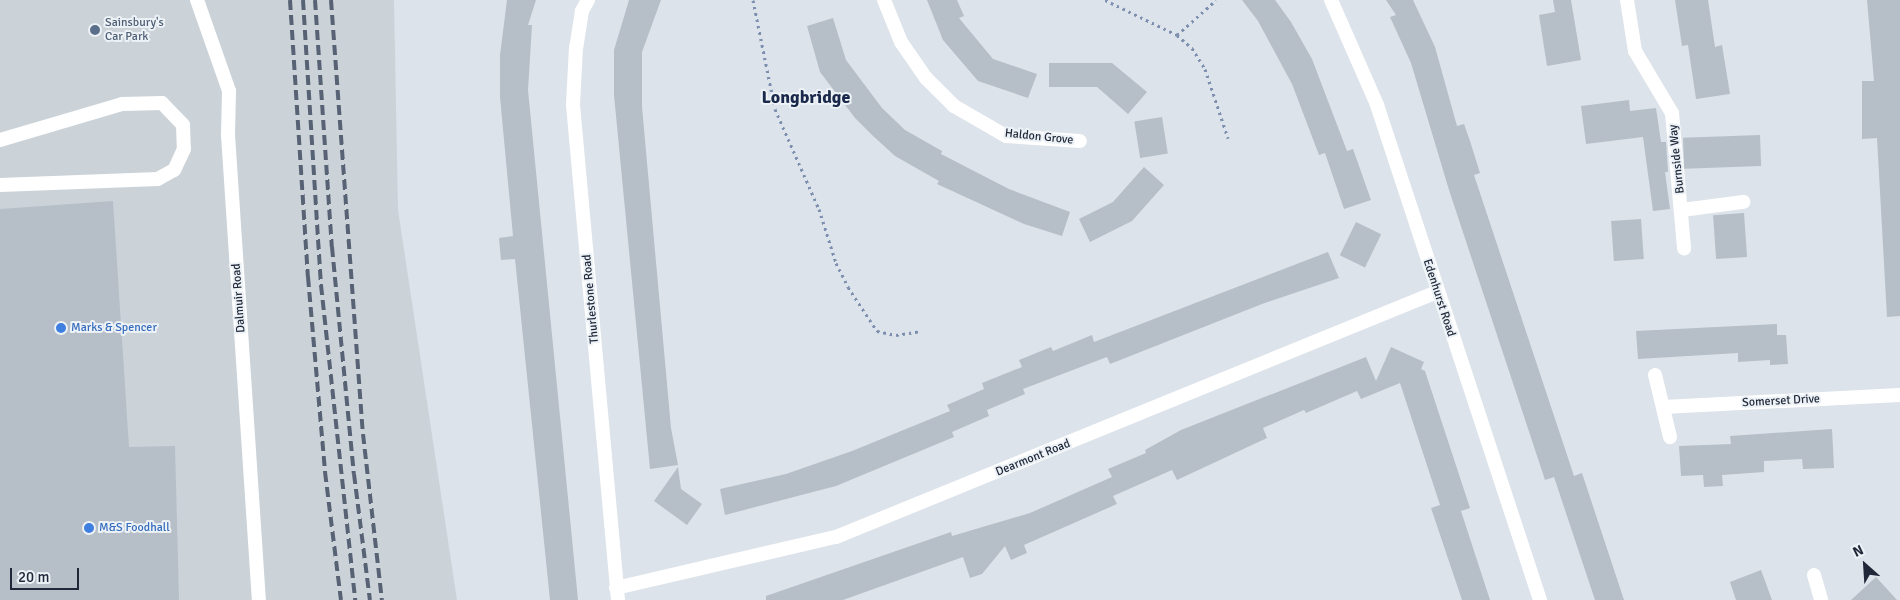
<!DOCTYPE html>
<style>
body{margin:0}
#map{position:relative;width:1900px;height:600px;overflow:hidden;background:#dde3ea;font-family:Signika,sans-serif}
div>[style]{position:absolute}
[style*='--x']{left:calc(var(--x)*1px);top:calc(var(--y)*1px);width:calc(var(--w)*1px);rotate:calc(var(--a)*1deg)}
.built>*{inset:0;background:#cbd3d9}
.building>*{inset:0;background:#b6bec7;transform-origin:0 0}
.path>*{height:3px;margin-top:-1.5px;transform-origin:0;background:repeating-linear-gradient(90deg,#7c8fae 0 2.5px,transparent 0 6.5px)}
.service>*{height:14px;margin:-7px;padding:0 7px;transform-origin:7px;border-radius:7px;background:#fff}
.minor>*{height:14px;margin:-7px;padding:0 7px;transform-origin:7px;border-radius:7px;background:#fff}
.rail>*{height:4px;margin-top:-2px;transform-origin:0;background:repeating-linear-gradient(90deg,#586275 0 10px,transparent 0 15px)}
.dots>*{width:14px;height:14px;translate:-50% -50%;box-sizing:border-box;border:2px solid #edf2f6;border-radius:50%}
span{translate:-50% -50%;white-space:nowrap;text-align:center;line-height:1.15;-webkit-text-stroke:4px #edf2f6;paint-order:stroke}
.service-label{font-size:12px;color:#4e5e75}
.left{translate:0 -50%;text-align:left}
.street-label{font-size:12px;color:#1f2739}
.shop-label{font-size:12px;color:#366cbe}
.district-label{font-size:18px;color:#1a294b;font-weight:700}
.north{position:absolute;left:1840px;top:540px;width:50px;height:50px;-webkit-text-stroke:4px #edf2f6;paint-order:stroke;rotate:334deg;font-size:14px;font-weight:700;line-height:20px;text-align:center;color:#1f2739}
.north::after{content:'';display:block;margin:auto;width:18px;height:22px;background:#1f2739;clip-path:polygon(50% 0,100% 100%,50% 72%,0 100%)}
.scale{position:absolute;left:10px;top:568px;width:69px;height:22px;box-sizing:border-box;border:2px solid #1f2739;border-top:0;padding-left:6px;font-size:15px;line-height:18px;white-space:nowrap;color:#1f2739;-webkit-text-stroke:4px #edf2f6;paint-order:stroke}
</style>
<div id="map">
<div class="built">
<i style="clip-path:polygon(0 0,394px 0,398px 210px,457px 600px,0 600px)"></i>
</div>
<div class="building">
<i style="clip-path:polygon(507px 0,536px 0,528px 25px,532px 25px,528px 90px,578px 600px,550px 600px,515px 259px,501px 260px,499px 238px,513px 236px,500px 97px,500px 55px)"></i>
<i style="clip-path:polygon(629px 0,661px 0,642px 52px,642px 107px,671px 428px,678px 465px,650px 469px,614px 95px,614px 50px)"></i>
<i style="clip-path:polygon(927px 0,957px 0,964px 16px,959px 18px,993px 59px,1037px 74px,1028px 98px,978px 81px,943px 40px)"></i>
<i style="clip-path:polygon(1242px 0,1275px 0,1291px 22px,1312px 59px,1347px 151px,1353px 149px,1371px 200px,1344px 209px,1325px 153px,1319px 155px,1292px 84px,1258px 21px)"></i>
<i style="clip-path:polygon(1386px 0,1413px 0,1435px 47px,1457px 126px,1464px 124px,1470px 141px,1480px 173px,1474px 175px,1574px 476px,1582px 473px,1624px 600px,1595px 600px,1554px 477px,1545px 480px,1449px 190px,1411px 63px,1390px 17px,1396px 15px)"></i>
<i style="clip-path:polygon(1553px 0,1571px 0,1581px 60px,1547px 66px,1539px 15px,1555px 12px)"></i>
<i style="clip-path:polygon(1675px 0,1708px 0,1715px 47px,1722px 45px,1730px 94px,1696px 99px,1688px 45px,1682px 46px)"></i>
<i style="clip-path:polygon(1867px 0,1900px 0,1900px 316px,1887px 317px,1877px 138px,1862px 139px,1862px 81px,1874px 81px)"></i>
<i style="clip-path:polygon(833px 18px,846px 60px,882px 108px,905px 130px,942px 151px,941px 154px,1009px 189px,1070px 212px,1062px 236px,1024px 224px,937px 184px,939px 181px,895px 156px,872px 135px,855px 118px,820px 72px,807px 26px)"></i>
<i style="clip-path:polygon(1049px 63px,1112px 63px,1147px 92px,1128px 114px,1097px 87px,1049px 87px)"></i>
<i style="clip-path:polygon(1629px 100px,1630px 111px,1656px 108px,1661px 142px,1666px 142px,1668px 172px,1665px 172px,1670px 209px,1653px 211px,1643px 137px,1586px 144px,1581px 106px)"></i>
<i style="left:1162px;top:117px;width:37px;height:28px;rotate:81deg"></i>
<i style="left:1760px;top:135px;width:31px;height:77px;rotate:88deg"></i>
<i style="clip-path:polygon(1144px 167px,1164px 185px,1132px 221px,1090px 242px,1079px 219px,1113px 202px)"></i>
<i style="clip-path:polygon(113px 201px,129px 447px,175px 446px,179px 600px,0 600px,0 209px)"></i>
<i style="left:1744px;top:213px;width:44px;height:31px;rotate:86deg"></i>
<i style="left:1641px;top:219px;width:40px;height:30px;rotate:86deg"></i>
<i style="left:1356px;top:222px;width:28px;height:37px;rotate:26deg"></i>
<i style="clip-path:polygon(1328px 252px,1339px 278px,1262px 304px,1110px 364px,1107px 357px,1023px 389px,1025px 394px,987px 410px,989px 416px,952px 432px,954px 437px,836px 486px,725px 515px,720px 489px,786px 474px,852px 451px,950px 411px,947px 405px,984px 389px,982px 383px,1022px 367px,1019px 360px,1051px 347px,1053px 351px,1092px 335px,1094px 342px)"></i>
<i style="clip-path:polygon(1777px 324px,1777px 335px,1786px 335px,1788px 364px,1770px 365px,1770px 360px,1738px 362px,1738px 353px,1638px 359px,1636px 331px)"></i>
<i style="clip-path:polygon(1391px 347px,1424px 362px,1421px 369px,1425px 371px,1470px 508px,1461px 511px,1490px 600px,1462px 600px,1431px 508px,1440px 505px,1400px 383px,1361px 399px,1357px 391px,1306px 413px,1304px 410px,1263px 428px,1267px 438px,1177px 480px,1172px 470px,1113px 496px,1117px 504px,1024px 545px,1027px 553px,1011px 560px,1005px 546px,982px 574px,970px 578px,963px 557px,843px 600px,766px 600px,766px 596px,951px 532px,952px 536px,1030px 513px,1112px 477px,1108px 469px,1146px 453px,1145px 450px,1181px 430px,1366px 357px,1376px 381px)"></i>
<i style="clip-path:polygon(1832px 429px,1834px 468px,1803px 469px,1802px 459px,1764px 461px,1764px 472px,1722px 475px,1723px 486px,1704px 487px,1703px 475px,1681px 476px,1679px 446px,1731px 444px,1730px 436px)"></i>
<i style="clip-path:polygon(678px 467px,681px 489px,702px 504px,687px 525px,654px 501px)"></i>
<i style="clip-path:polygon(1761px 570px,1772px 600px,1736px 600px,1730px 582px)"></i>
<i style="clip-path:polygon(1876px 577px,1897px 600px,1851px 600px)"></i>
</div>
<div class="path">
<i style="--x:753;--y:0;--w:111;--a:78.6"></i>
<i style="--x:775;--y:109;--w:109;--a:66.3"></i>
<i style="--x:819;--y:209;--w:57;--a:72.5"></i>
<i style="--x:836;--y:263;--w:27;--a:63"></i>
<i style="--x:848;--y:287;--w:53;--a:56.6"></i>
<i style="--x:877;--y:331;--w:19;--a:12"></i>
<i style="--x:896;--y:335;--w:24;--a:-9"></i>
<i style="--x:1105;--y:0;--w:80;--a:25.9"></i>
<i style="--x:1177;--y:35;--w:20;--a:41"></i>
<i style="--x:1192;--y:48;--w:25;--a:58"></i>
<i style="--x:1205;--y:69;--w:73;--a:71.6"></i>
<i style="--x:1177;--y:35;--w:52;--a:-41.9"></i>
</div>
<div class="service">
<i style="--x:197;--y:0;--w:96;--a:70.6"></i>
<i style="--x:229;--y:91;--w:44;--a:91.3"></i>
<i style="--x:228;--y:135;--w:466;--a:86.2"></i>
<i style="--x:1672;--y:113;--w:136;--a:84.9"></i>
<i style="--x:0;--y:140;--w:127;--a:-16.4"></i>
<i style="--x:122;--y:104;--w:40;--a:-1.4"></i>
<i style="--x:162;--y:103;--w:30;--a:46"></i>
<i style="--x:183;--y:125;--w:24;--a:88"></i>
<i style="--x:184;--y:149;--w:23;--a:115"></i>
<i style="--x:174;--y:170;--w:18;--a:151"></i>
<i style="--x:158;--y:179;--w:158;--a:177.8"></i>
<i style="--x:1682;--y:210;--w:62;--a:-7.5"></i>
</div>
<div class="minor">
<i style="--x:588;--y:0;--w:13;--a:119"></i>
<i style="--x:582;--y:11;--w:36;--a:99"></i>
<i style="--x:576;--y:47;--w:58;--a:93"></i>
<i style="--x:573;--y:105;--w:497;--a:84.8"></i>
<i style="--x:884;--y:0;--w:45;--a:68"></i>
<i style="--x:901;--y:42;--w:44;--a:55.2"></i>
<i style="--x:926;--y:78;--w:40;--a:45"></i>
<i style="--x:954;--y:106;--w:60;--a:30"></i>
<i style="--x:1006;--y:136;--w:74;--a:3.9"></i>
<i style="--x:1331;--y:0;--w:115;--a:66.3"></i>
<i style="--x:1377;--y:105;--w:521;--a:71.77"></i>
<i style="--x:1627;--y:0;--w:52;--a:81.1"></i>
<i style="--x:1635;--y:51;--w:72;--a:59.2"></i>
<i style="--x:1655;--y:375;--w:64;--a:76.4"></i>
<i style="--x:1663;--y:407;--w:237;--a:-2.9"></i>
<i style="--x:1814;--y:575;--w:26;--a:74"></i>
<i style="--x:616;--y:588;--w:226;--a:-13.1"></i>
<i style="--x:836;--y:537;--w:649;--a:-22.18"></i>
</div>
<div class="rail">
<i style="--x:290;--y:0;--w:278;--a:86.3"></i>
<i style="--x:308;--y:277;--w:196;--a:85"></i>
<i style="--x:325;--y:472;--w:129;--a:82.9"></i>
<i style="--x:303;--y:0;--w:286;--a:86.4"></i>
<i style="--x:321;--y:285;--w:317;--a:83.8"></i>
<i style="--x:315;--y:0;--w:248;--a:86.1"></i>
<i style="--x:332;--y:247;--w:228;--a:84.5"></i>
<i style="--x:354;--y:474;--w:127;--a:82.8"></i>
<i style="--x:331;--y:0;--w:435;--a:85.8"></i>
<i style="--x:363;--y:434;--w:167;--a:83.5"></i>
</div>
<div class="dots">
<i style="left:95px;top:30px;background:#5c6f8a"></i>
<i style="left:61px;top:328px;background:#3f7fe0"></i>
<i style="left:89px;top:528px;background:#3f7fe0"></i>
</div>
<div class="service-label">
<span class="left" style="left:105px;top:30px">Sainsbury's<br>Car Park</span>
</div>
<div class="street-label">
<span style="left:1039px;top:137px;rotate:6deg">Haldon Grove</span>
<span style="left:1677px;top:159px;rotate:-96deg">Burnside Way</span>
<span style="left:239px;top:298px;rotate:-94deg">Dalmuir Road</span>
<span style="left:1439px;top:298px;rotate:72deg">Edenhurst Road</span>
<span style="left:591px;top:299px;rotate:-95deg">Thurlestone Road</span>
<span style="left:1781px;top:401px;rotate:-3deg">Somerset Drive</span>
<span style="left:1033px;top:458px;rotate:-22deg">Dearmont Road</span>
</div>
<div class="shop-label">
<span class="left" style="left:71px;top:328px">Marks &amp; Spencer</span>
<span class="left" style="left:99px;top:528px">M&amp;S Foodhall</span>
</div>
<div class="district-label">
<span style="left:806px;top:97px">Longbridge</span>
</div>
<div class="north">N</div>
<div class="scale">20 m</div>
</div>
